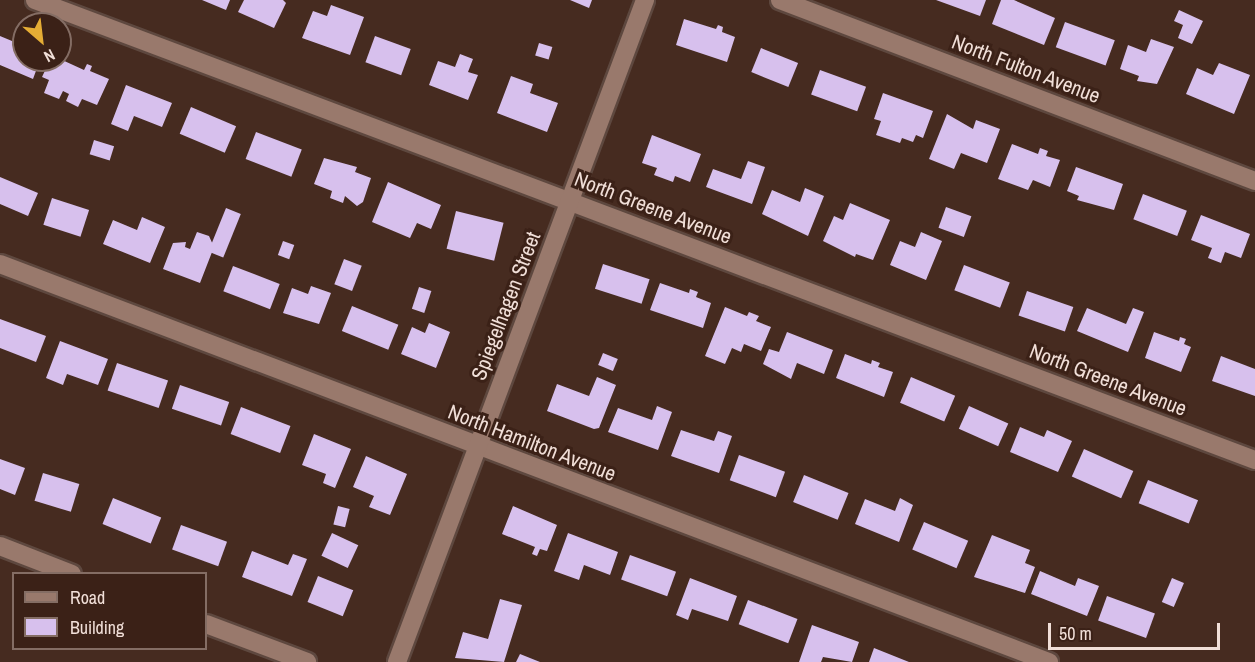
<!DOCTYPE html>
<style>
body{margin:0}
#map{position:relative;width:1255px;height:662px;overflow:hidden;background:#462b20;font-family:"Archivo Narrow",sans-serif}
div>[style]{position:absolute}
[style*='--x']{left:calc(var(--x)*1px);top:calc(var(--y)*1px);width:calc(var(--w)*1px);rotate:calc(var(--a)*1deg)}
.building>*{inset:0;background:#d7c0ed;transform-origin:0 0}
.roads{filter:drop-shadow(2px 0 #5e483f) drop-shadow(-2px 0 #5e483f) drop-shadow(0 2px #5e483f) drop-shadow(0 -2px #5e483f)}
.minor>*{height:18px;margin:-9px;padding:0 9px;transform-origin:9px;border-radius:9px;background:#99796c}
span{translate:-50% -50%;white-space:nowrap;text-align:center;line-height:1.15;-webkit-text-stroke:6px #3b2117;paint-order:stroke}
.street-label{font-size:21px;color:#f1dfd8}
.legend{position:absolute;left:12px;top:572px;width:195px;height:78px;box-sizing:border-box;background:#3b2117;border:2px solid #846d64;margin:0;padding:8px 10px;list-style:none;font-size:18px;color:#f1dfd8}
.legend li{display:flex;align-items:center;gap:12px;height:30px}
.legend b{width:30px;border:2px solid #846d64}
.north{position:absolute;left:12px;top:12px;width:60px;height:60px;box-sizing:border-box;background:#3b2117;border:2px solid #846d64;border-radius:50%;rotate:152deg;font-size:16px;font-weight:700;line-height:24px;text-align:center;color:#f1dfd8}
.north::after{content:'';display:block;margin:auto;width:21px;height:27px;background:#e5ad35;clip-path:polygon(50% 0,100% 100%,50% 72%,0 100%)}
.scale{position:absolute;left:1048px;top:623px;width:172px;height:27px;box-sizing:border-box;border:3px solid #f1dfd8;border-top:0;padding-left:8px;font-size:18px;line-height:21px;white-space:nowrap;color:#f1dfd8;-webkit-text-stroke:4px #3b2117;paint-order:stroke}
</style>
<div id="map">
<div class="building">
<i style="clip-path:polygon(202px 0,230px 0,226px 10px)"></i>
<i style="clip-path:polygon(244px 0,283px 0,286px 3px,274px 28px,238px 12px)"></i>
<i style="clip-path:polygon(570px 0,592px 0,589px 8px)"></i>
<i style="clip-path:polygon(936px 0,986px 0,980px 16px)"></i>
<i style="clip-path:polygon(1001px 0,1014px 0,1055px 18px,1044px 45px,992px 24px)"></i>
<i style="clip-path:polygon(331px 5px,364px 17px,350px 55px,302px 38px,313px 11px,327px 16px)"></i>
<i style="clip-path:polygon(1179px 10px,1203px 21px,1192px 44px,1178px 38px,1183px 25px,1174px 21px)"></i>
<i style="clip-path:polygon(684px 19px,716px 29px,718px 25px,723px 27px,722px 32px,735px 37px,727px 62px,676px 45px)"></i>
<i style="left:1065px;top:22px;width:53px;height:27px;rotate:20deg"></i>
<i style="clip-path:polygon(0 36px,24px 46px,24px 60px,40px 60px,33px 79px,0 65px)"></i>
<i style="left:375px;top:36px;width:38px;height:28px;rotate:20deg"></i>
<i style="clip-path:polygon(1151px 39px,1174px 47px,1157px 84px,1137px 81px,1139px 76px,1120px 69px,1128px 45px,1146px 52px)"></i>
<i style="left:539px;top:43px;width:14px;height:13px;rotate:17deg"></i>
<i style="left:761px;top:48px;width:40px;height:26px;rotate:22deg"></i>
<i style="clip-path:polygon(460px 54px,473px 59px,468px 72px,478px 75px,468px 100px,429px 85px,438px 61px,455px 67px)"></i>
<i style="clip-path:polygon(60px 59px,84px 70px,87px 64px,92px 66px,90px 71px,109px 79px,97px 105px,82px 99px,78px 107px,66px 101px,69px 94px,63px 91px,59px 99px,44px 93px,49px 80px,42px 77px,50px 60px)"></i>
<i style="clip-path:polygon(1219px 63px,1250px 75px,1234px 114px,1186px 94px,1197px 68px,1213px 75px)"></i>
<i style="left:820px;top:70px;width:49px;height:26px;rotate:20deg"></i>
<i style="clip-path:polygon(511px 76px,533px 84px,530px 93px,558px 103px,547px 132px,497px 113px)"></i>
<i style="clip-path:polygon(126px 85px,172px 103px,162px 127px,134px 116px,128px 131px,111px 124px)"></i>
<i style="clip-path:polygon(883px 93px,933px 111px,923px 138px,916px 135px,913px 142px,902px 138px,900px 143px,876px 135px,881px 121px,874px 119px)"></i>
<i style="left:191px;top:107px;width:49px;height:29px;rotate:23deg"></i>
<i style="clip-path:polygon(947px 114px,973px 129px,976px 120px,1000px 129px,987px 163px,961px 153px,954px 169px,929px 159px)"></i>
<i style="left:256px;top:132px;width:49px;height:29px;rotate:21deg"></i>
<i style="clip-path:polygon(652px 135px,701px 154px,690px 182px,675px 176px,673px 182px,654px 175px,657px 168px,642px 163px)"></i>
<i style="left:94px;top:140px;width:21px;height:15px;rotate:17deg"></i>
<i style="clip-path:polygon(1012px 144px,1038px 154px,1040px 148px,1048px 151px,1046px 156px,1060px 160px,1050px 187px,1033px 180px,1028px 190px,998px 179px)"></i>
<i style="clip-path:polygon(324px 158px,357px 167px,355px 172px,371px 178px,363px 202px,357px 206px,345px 196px,343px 203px,330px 198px,332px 191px,314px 184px)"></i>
<i style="clip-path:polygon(748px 161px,765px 167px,752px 204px,706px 187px,713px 169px,741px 179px)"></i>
<i style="clip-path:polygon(1076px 167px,1123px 184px,1114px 210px,1077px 200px,1079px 196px,1067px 191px)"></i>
<i style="clip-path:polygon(0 177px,38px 193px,28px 216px,0 204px)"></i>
<i style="clip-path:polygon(388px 182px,441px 205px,431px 229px,417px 223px,410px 238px,372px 222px)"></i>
<i style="clip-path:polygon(805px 188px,824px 196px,808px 236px,762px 214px,772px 190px,800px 202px)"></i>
<i style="left:1143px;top:194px;width:47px;height:27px;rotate:21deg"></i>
<i style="left:52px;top:198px;width:39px;height:28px;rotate:18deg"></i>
<i style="clip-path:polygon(850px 203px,890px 220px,873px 260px,856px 254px,855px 257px,823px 241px,834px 216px,843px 220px)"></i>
<i style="left:946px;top:207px;width:27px;height:22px;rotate:20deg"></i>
<i style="left:226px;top:208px;width:16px;height:47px;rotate:22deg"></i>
<i style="left:456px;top:211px;width:49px;height:39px;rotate:14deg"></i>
<i style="clip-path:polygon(1201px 215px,1250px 234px,1241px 258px,1225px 252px,1221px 263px,1208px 258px,1212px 248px,1191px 240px)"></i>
<i style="clip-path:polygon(142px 217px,165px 227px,150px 263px,103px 244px,113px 220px,137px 230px)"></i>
<i style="clip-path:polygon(197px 232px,209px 236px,214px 247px,200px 283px,163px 269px,173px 243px,186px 242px,185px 247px,190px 249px)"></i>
<i style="clip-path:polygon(921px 232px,942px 241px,926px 280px,890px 265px,900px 241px,915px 247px)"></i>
<i style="left:283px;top:241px;width:12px;height:15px;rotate:20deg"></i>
<i style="left:344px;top:259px;width:19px;height:27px;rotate:21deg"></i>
<i style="left:603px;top:264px;width:49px;height:26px;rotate:18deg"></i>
<i style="left:964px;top:265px;width:49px;height:27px;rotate:21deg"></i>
<i style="left:233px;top:266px;width:50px;height:27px;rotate:21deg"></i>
<i style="clip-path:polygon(660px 283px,689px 293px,690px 289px,698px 292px,696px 297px,711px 303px,703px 328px,650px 310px)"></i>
<i style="clip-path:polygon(311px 286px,331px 293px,319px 324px,283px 313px,292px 288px,308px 294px)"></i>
<i style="left:419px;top:287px;width:13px;height:23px;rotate:18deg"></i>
<i style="left:1027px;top:291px;width:49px;height:26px;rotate:19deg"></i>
<i style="left:352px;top:306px;width:50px;height:27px;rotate:22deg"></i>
<i style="clip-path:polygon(725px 307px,747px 316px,749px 312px,759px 316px,756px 321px,771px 327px,761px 351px,744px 344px,741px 352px,732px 348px,725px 364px,705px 356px)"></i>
<i style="clip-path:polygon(1087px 308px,1126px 324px,1133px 308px,1144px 312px,1128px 352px,1077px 331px)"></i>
<i style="clip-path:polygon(0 319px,46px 336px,36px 362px,0 348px)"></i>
<i style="clip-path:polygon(429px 323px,450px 332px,436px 368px,401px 354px,412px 327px,425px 333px)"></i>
<i style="clip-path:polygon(787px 332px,833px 350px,824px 374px,797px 363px,791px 379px,763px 364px,769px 349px,779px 352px)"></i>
<i style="clip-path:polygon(1154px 332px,1179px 341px,1180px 337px,1186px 339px,1184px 344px,1191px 347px,1181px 372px,1145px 358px)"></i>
<i style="clip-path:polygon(60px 341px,108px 359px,98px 385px,67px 374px,63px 385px,46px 378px)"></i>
<i style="left:603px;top:353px;width:16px;height:13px;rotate:22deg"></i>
<i style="clip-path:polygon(845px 354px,871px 364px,872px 360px,880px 363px,878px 367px,893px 372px,884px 397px,836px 378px)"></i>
<i style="clip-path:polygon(1221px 356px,1255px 369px,1255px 396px,1212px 381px)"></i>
<i style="left:117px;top:363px;width:54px;height:29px;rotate:19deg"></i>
<i style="clip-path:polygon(597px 377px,616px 385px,599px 428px,594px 429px,547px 411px,557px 384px,589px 396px)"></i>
<i style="left:911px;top:377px;width:48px;height:28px;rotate:23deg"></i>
<i style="left:180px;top:385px;width:52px;height:25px;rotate:19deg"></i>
<i style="clip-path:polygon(657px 406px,672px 412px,658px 450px,608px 432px,618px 408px,652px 420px)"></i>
<i style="left:969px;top:406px;width:43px;height:25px;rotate:24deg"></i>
<i style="left:241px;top:407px;width:53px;height:29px;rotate:21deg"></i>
<i style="clip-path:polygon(1020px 427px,1044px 437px,1047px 430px,1072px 441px,1058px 472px,1010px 452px)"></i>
<i style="clip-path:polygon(681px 430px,714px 441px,718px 431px,732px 436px,719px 473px,671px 456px)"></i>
<i style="clip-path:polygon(314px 434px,351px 449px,335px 488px,323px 483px,326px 474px,302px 465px)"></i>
<i style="left:1084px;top:449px;width:54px;height:30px;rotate:24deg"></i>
<i style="left:739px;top:455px;width:49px;height:27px;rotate:20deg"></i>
<i style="clip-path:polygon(366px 456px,407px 474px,390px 515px,369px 507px,374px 496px,353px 487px)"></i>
<i style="clip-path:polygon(0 459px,25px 468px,15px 495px,0 489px)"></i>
<i style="left:43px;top:473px;width:38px;height:29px;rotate:17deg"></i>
<i style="left:804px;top:475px;width:48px;height:29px;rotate:22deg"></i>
<i style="left:1148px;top:480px;width:54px;height:25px;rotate:22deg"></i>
<i style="left:113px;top:498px;width:52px;height:28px;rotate:22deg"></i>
<i style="clip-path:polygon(900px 498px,913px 505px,899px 542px,855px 524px,865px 499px,895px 511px)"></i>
<i style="left:338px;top:506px;width:12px;height:19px;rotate:14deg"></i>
<i style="clip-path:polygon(513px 506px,557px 525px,547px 551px,540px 549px,537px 556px,532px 554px,535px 547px,502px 534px)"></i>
<i style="left:924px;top:522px;width:48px;height:30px;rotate:23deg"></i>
<i style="left:181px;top:525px;width:49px;height:26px;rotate:20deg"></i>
<i style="left:332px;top:533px;width:29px;height:25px;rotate:25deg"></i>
<i style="clip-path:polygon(568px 533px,618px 552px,610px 575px,584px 565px,579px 580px,554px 571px)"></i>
<i style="clip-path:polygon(992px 535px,1030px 550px,1025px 563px,1035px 567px,1025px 593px,974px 577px)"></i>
<i style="clip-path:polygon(252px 551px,288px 565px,293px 554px,307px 559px,292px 596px,242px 577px)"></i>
<i style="left:630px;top:555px;width:49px;height:26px;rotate:20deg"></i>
<i style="clip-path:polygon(1040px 571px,1075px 586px,1078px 578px,1099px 586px,1087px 616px,1031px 594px)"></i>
<i style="left:318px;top:576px;width:38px;height:28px;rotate:22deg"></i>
<i style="clip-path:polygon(690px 578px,737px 596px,728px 621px,692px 609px,688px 620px,676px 615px)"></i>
<i style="left:1172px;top:578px;width:13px;height:26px;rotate:23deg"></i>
<i style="left:1107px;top:596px;width:51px;height:26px;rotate:20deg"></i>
<i style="clip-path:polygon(500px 599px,522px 605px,504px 662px,455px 658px,463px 632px,488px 639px)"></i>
<i style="left:748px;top:600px;width:53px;height:26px;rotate:21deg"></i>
<i style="clip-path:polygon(812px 625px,859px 642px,852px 662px,823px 657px,821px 662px,799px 662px)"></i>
<i style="clip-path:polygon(874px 648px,909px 662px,869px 662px)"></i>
<i style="clip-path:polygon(520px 654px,540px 662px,516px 662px)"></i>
</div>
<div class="roads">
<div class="minor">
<i style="--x:35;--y:0;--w:1304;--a:20.66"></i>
<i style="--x:780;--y:0;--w:508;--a:20.86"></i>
<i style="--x:0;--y:264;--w:1122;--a:20.78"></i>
<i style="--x:0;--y:546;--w:77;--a:21.3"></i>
<i style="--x:206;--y:624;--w:108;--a:20.6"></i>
<i style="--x:397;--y:662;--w:707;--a:-69.46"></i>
</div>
</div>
<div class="street-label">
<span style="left:1026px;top:69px;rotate:21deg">North Fulton Avenue</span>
<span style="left:653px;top:208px;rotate:21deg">North Greene Avenue</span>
<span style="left:506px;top:306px;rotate:-69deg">Spiegelhagen Street</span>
<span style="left:1108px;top:380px;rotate:21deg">North Greene Avenue</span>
<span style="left:532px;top:443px;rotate:21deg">North Hamilton Avenue</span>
</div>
<ul class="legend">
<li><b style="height:8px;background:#99796c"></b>Road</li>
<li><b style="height:16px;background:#d7c0ed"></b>Building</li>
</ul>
<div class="north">N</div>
<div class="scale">50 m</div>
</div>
